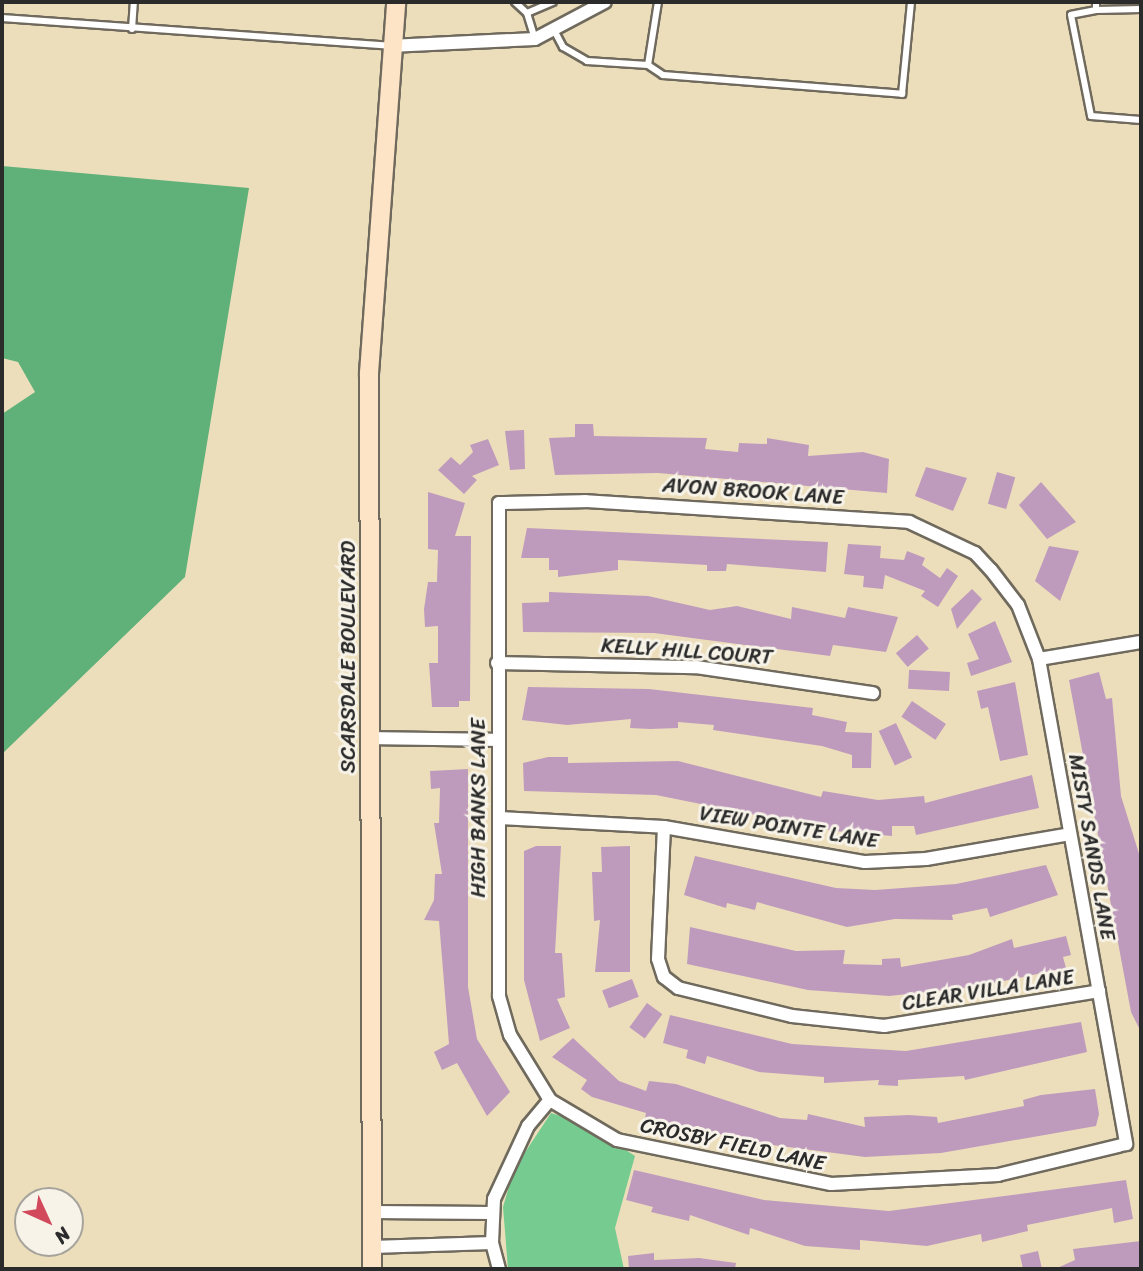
<!DOCTYPE html>
<style>
body{margin:0}
#map{position:relative;width:1143px;height:1271px;overflow:hidden;background:#eddebb;font-family:Sriracha,sans-serif}
div>[style]{position:absolute}
[style*='--x']{left:calc(var(--x)*1px);top:calc(var(--y)*1px);width:calc(var(--w)*1px);rotate:calc(var(--a)*1deg)}
.green>*{inset:0;background:#76cc90}
.forest>*{inset:0;background:#60b07a}
.building>*{inset:0;background:#be9bbc;transform-origin:0 0}
.roads{filter:drop-shadow(2px 0 #6f6a5d) drop-shadow(-2px 0 #6f6a5d) drop-shadow(0 2px #6f6a5d) drop-shadow(0 -2px #6f6a5d)}
.lane>*{height:6px;margin:-3px;padding:0 3px;transform-origin:3px;border-radius:3px;background:#fff}
.street>*{height:12px;margin:-6px;padding:0 6px;transform-origin:6px;border-radius:6px;background:#fff}
.secondary>*{height:18px;margin:-9px;padding:0 9px;transform-origin:9px;border-radius:9px;background:#fee4c6}
span{translate:-50% -50%;white-space:nowrap;text-align:center;line-height:1.15;-webkit-text-stroke:6px #f7f3e8;paint-order:stroke}
.street-label{font-size:21px;color:#2b2b2b}
.frame{position:absolute;inset:0;border:4px solid #2b2b2b;pointer-events:none}
.north{position:absolute;left:14px;top:1187px;width:70px;height:70px;box-sizing:border-box;background:#f7f3e8;border:2px solid #a5a39c;border-radius:50%;rotate:135deg;font-size:19px;font-weight:700;line-height:28px;text-align:center;color:#2b2b2b}
.north::after{content:'';display:block;margin:auto;width:24px;height:32px;background:#d1495b;clip-path:polygon(50% 0,100% 100%,50% 72%,0 100%)}
</style>
<div id="map">
<div class="green">
<i style="clip-path:polygon(551px 1113px,586px 1124px,635px 1156px,615px 1228px,624px 1269px,508px 1269px,503px 1207px,514px 1169px)"></i>
</div>
<div class="forest">
<i style="clip-path:polygon(2px 166px,249px 188px,185px 577px,2px 754px,2px 414px,35px 392px,18px 362px,2px 358px)"></i>
</div>
<div class="building">
<i style="clip-path:polygon(575px 424px,593px 424px,594px 436px,707px 438px,705px 449px,738px 452px,739px 443px,767px 444px,767px 438px,809px 445px,808px 456px,863px 452px,889px 459px,887px 493px,658px 473px,555px 475px,549px 438px,575px 437px)"></i>
<i style="clip-path:polygon(524px 430px,525px 469px,510px 470px,505px 431px)"></i>
<i style="clip-path:polygon(488px 439px,499px 465px,472px 476px,477px 480px,464px 494px,438px 470px,451px 457px,460px 465px,473px 452px,470px 445px)"></i>
<i style="clip-path:polygon(926px 467px,967px 478px,953px 511px,915px 496px)"></i>
<i style="left:997px;top:472px;width:19px;height:33px;rotate:16deg"></i>
<i style="clip-path:polygon(1041px 482px,1076px 522px,1047px 539px,1019px 505px)"></i>
<i style="clip-path:polygon(428px 492px,465px 503px,455px 536px,471px 536px,470px 701px,459px 701px,459px 707px,432px 707px,429px 663px,438px 663px,438px 626px,425px 627px,424px 609px,428px 582px,437px 582px,438px 550px,428px 549px)"></i>
<i style="clip-path:polygon(527px 528px,828px 542px,826px 572px,727px 564px,726px 571px,707px 571px,707px 565px,618px 560px,618px 570px,558px 577px,558px 570px,549px 570px,549px 558px,521px 558px)"></i>
<i style="clip-path:polygon(848px 544px,881px 546px,880px 558px,904px 560px,907px 551px,925px 558px,922px 565px,940px 578px,947px 568px,958px 576px,938px 607px,921px 596px,925px 591px,885px 575px,883px 589px,863px 587px,864px 576px,844px 574px)"></i>
<i style="clip-path:polygon(1049px 546px,1079px 551px,1060px 601px,1035px 581px)"></i>
<i style="clip-path:polygon(972px 589px,982px 599px,957px 629px,951px 609px)"></i>
<i style="clip-path:polygon(549px 592px,648px 596px,710px 610px,737px 606px,791px 619px,792px 607px,845px 618px,848px 607px,898px 617px,886px 652px,833px 645px,830px 656px,654px 633px,523px 632px,522px 603px,549px 602px)"></i>
<i style="clip-path:polygon(995px 621px,1012px 662px,971px 676px,967px 663px,979px 659px,968px 634px)"></i>
<i style="left:917px;top:635px;width:18px;height:28px;rotate:49deg"></i>
<i style="left:950px;top:672px;width:19px;height:41px;rotate:93deg"></i>
<i style="clip-path:polygon(1099px 672px,1106px 699px,1112px 698px,1121px 796px,1141px 860px,1141px 1032px,1131px 1012px,1069px 680px)"></i>
<i style="clip-path:polygon(1015px 682px,1028px 755px,1000px 761px,988px 707px,981px 709px,977px 691px)"></i>
<i style="clip-path:polygon(528px 687px,649px 689px,813px 708px,812px 715px,847px 722px,845px 732px,872px 733px,871px 768px,852px 768px,852px 755px,822px 746px,713px 730px,714px 725px,678px 722px,678px 728px,650px 729px,630px 728px,631px 719px,567px 725px,522px 720px)"></i>
<i style="left:912px;top:701px;width:41px;height:19px;rotate:34deg"></i>
<i style="left:896px;top:723px;width:38px;height:19px;rotate:65deg"></i>
<i style="clip-path:polygon(548px 757px,568px 757px,568px 763px,678px 761px,821px 797px,823px 791px,878px 800px,924px 796px,925px 803px,1032px 775px,1039px 808px,916px 835px,914px 826px,892px 826px,892px 836px,834px 831px,656px 795px,524px 791px,523px 763px)"></i>
<i style="clip-path:polygon(468px 769px,468px 987px,477px 1039px,510px 1092px,487px 1116px,457px 1063px,442px 1070px,434px 1052px,449px 1044px,439px 921px,424px 920px,434px 900px,435px 874px,442px 874px,434px 823px,439px 823px,440px 788px,431px 789px,430px 771px)"></i>
<i style="clip-path:polygon(536px 846px,561px 846px,555px 953px,562px 953px,565px 997px,557px 999px,570px 1028px,540px 1041px,524px 980px,524px 851px)"></i>
<i style="clip-path:polygon(630px 846px,630px 972px,595px 972px,600px 920px,594px 921px,592px 872px,602px 872px,601px 847px)"></i>
<i style="clip-path:polygon(695px 856px,836px 888px,875px 890px,956px 884px,1046px 865px,1058px 895px,990px 917px,987px 908px,952px 915px,953px 920px,895px 919px,847px 927px,757px 902px,755px 910px,727px 903px,726px 908px,684px 895px)"></i>
<i style="clip-path:polygon(690px 927px,796px 951px,845px 950px,843px 964px,882px 965px,882px 959px,900px 958px,901px 967px,969px 955px,1012px 939px,1014px 948px,1066px 936px,1071px 955px,1063px 957px,1066px 968px,975px 987px,889px 996px,808px 990px,687px 964px)"></i>
<i style="left:632px;top:979px;width:19px;height:32px;rotate:69deg"></i>
<i style="left:647px;top:1003px;width:19px;height:30px;rotate:36deg"></i>
<i style="clip-path:polygon(670px 1015px,792px 1044px,906px 1051px,1081px 1022px,1087px 1052px,965px 1080px,964px 1076px,898px 1080px,898px 1086px,878px 1085px,879px 1080px,824px 1083px,824px 1077px,759px 1072px,707px 1056px,705px 1064px,686px 1058px,688px 1050px,663px 1043px)"></i>
<i style="clip-path:polygon(573px 1038px,619px 1081px,646px 1091px,649px 1081px,676px 1084px,780px 1118px,807px 1120px,808px 1114px,865px 1127px,864px 1117px,909px 1115px,937px 1117px,938px 1123px,1024px 1106px,1023px 1100px,1041px 1095px,1095px 1089px,1099px 1114px,1096px 1126px,941px 1153px,865px 1157px,765px 1144px,645px 1118px,646px 1113px,592px 1097px,581px 1089px,587px 1080px,552px 1057px)"></i>
<i style="clip-path:polygon(634px 1170px,764px 1200px,889px 1211px,1126px 1180px,1133px 1219px,1114px 1223px,1112px 1208px,1027px 1225px,1028px 1231px,982px 1242px,981px 1234px,927px 1246px,860px 1240px,860px 1250px,805px 1246px,750px 1228px,749px 1235px,690px 1215px,689px 1221px,651px 1212px,653px 1207px,626px 1200px)"></i>
<i style="clip-path:polygon(1141px 1241px,1141px 1269px,1055px 1269px,1075px 1260px,1073px 1249px)"></i>
<i style="clip-path:polygon(1038px 1251px,1042px 1269px,1023px 1269px,1020px 1255px)"></i>
<i style="clip-path:polygon(654px 1253px,654px 1260px,699px 1258px,736px 1263px,735px 1269px,629px 1269px,628px 1256px)"></i>
</div>
<div class="roads">
<div class="lane">
<i style="--x:515;--y:2;--w:16;--a:43"></i>
<i style="--x:527;--y:13;--w:27;--a:73"></i>
<i style="--x:1096;--y:2;--w:8;--a:90"></i>
<i style="--x:1096;--y:10;--w:45;--a:-1.3"></i>
<i style="--x:1096;--y:10;--w:25;--a:169"></i>
<i style="--x:1071;--y:15;--w:103;--a:78.8"></i>
<i style="--x:1091;--y:116;--w:50;--a:4.6"></i>
<i style="--x:527;--y:13;--w:28;--a:-23"></i>
<i style="--x:2;--y:18;--w:389;--a:4.1"></i>
<i style="--x:132;--y:29;--w:27;--a:-86"></i>
<i style="--x:555;--y:32;--w:17;--a:62"></i>
<i style="--x:563;--y:47;--w:28;--a:30"></i>
<i style="--x:587;--y:61;--w:61;--a:3.8"></i>
<i style="--x:648;--y:65;--w:18;--a:34"></i>
<i style="--x:663;--y:75;--w:240;--a:4.5"></i>
<i style="--x:902;--y:94;--w:92;--a:-84.4"></i>
<i style="--x:648;--y:65;--w:64;--a:-81"></i>
</div>
<div class="street">
<i style="--x:390;--y:46;--w:145;--a:-2.8"></i>
<i style="--x:535;--y:39;--w:79;--a:-27.9"></i>
<i style="--x:585;--y:501;--w:325;--a:3.7"></i>
<i style="--x:909;--y:522;--w:73;--a:25.2"></i>
<i style="--x:975;--y:553;--w:23;--a:47"></i>
<i style="--x:991;--y:570;--w:44;--a:52.4"></i>
<i style="--x:1018;--y:605;--w:58;--a:68.7"></i>
<i style="--x:1039;--y:659;--w:493;--a:79.8"></i>
<i style="--x:1126;--y:1144;--w:132;--a:166.4"></i>
<i style="--x:998;--y:1175;--w:167;--a:176.9"></i>
<i style="--x:831;--y:1184;--w:218;--a:-168.4"></i>
<i style="--x:617;--y:1140;--w:78;--a:-149.2"></i>
<i style="--x:550;--y:1100;--w:76;--a:-121.6"></i>
<i style="--x:510;--y:1035;--w:41;--a:-105.8"></i>
<i style="--x:499;--y:996;--w:493;--a:-90"></i>
<i style="--x:499;--y:503;--w:86;--a:-1.3"></i>
<i style="--x:1039;--y:659;--w:103;--a:-9.5"></i>
<i style="--x:497;--y:663;--w:199;--a:1.2"></i>
<i style="--x:696;--y:667;--w:179;--a:8.4"></i>
<i style="--x:371;--y:738;--w:126;--a:0.9"></i>
<i style="--x:500;--y:818;--w:164;--a:3.1"></i>
<i style="--x:664;--y:827;--w:204;--a:9.9"></i>
<i style="--x:865;--y:862;--w:61;--a:-2.8"></i>
<i style="--x:926;--y:859;--w:146;--a:-9.8"></i>
<i style="--x:664;--y:827;--w:132;--a:92.6"></i>
<i style="--x:658;--y:959;--w:19;--a:72"></i>
<i style="--x:664;--y:977;--w:18;--a:38"></i>
<i style="--x:678;--y:988;--w:117;--a:13.8"></i>
<i style="--x:792;--y:1016;--w:93;--a:6.2"></i>
<i style="--x:884;--y:1026;--w:218;--a:-9.2"></i>
<i style="--x:373;--y:1212;--w:118;--a:0.5"></i>
<i style="--x:372;--y:1247;--w:120;--a:-1.9"></i>
<i style="--x:499;--y:1269;--w:27;--a:-105"></i>
<i style="--x:492;--y:1243;--w:44;--a:-87.4"></i>
<i style="--x:494;--y:1199;--w:81;--a:-65"></i>
<i style="--x:528;--y:1126;--w:34;--a:-50"></i>
</div>
<div class="secondary">
<i style="--x:372;--y:1269;--w:896;--a:-90.19"></i>
<i style="--x:369;--y:373;--w:372;--a:-85.8"></i>
</div>
</div>
<div class="street-label">
<span style="left:753px;top:491px;rotate:4deg">AVON BROOK LANE</span>
<span style="left:687px;top:651px;rotate:4deg">KELLY HILL COURT</span>
<span style="left:348px;top:657px;rotate:-90deg">SCARSDALE BOULEVARD</span>
<span style="left:478px;top:808px;rotate:-90deg">HIGH BANKS LANE</span>
<span style="left:789px;top:827px;rotate:9deg">VIEW POINTE LANE</span>
<span style="left:1092px;top:847px;rotate:80deg">MISTY SANDS LANE</span>
<span style="left:988px;top:990px;rotate:-9deg">CLEAR VILLA LANE</span>
<span style="left:733px;top:1144px;rotate:12deg">CROSBY FIELD LANE</span>
</div>
<div class="frame"></div>
<div class="north">N</div>
</div>
